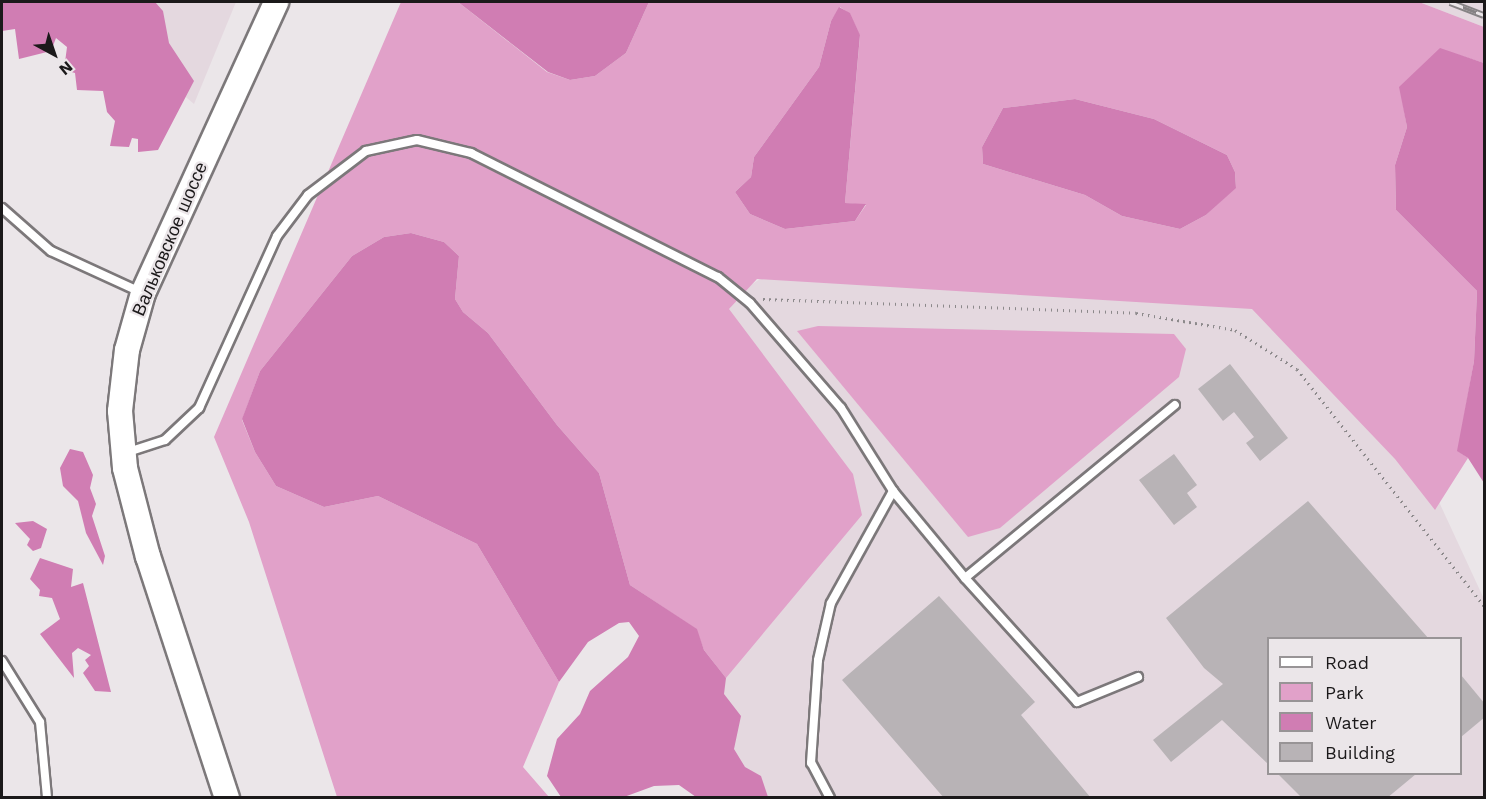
<!DOCTYPE html>
<meta charset="utf-8">
<style>
body{margin:0}
#map{position:relative;width:1486px;height:799px;overflow:hidden;background:#ebe6e9;font-family:"Work Sans",sans-serif}
div>[style]{position:absolute}
[style*='--x']{left:calc(var(--x)*1px);top:calc(var(--y)*1px);width:calc(var(--w)*1px);rotate:calc(var(--a)*1deg)}
.built>*{inset:0;background:#e4d8df}
.green>*{inset:0;background:#e1a1c9}
.water>*{inset:0;background:#d07db3}
.building>*{inset:0;background:#b8b3b6}
.path>*{height:3px;margin-top:-1.5px;transform-origin:0;background:repeating-linear-gradient(90deg,#8c898b 0 1.5px,transparent 0 6px)}
.roads{filter:drop-shadow(2px 0 #7c787a) drop-shadow(-2px 0 #7c787a) drop-shadow(0 2px #7c787a) drop-shadow(0 -2px #7c787a)}
.service>*{height:8px;margin:-4px;padding:0 4px;transform-origin:4px;border-radius:4px;background:#fff}
.secondary>*{height:24px;margin:-12px;padding:0 12px;transform-origin:12px;border-radius:12px;background:#fff}
.rail>*{height:7px;margin-top:-3.5px;transform-origin:0;background:repeating-linear-gradient(90deg,#ebe6e9 0 14px,#868385 0 28px);box-sizing:border-box;border-block:2px solid #868385}
span{translate:-50% -50%;white-space:nowrap;text-align:center;line-height:1.15;-webkit-text-stroke:4.5px #ebe6e9;paint-order:stroke}
.street-label{font-size:18px;color:#1b191a}
.frame{position:absolute;inset:0;border:3px solid #1b191a;pointer-events:none}
.legend{position:absolute;left:1267px;top:637px;width:195px;height:138px;box-sizing:border-box;background:#ebe6e9;border:2px solid #989496;margin:0;padding:8px 10px;list-style:none;font-size:18px;color:#1b191a}
.legend li{display:flex;align-items:center;gap:12px;height:30px}
.legend b{width:30px;border:2px solid #989496}
.north{position:absolute;left:24px;top:24px;width:60px;height:60px;-webkit-text-stroke:4px #ebe6e9;paint-order:stroke;rotate:140deg;font-size:16px;font-weight:700;line-height:24px;text-align:center;color:#1b191a}
.north::after{content:'';display:block;margin:auto;width:21px;height:27px;background:#1b191a;clip-path:polygon(50% 0,100% 100%,50% 72%,0 100%)}
</style>
<div id="map">
<div class="built">
<i style="clip-path:polygon(75px 2px,236px 2px,194px 104px)"></i>
<i style="clip-path:polygon(1419px 2px,1484px 2px,1484px 27px)"></i>
<i style="clip-path:polygon(evenodd,791px 259px,1239px 291px,1433px 489px,1484px 599px,1484px 797px,720px 797px,704px 315px,791px 259px,1268px 638px,1460px 638px,1460px 774px,1268px 774px,1268px 638px)"></i>
</div>
<div class="green">
<i style="clip-path:polygon(evenodd,401px 2px,458px 2px,547px 72px,570px 80px,595px 76px,626px 53px,649px 2px,1419px 2px,1484px 27px,1484px 63px,1440px 49px,1400px 87px,1407px 127px,1395px 165px,1396px 210px,1477px 291px,1474px 361px,1458px 451px,1468px 458px,1435px 510px,1395px 459px,1252px 309px,757px 279px,729px 309px,853px 474px,862px 515px,726px 678px,704px 650px,696px 629px,630px 585px,599px 473px,557px 425px,488px 333px,463px 312px,455px 299px,459px 256px,444px 242px,411px 233px,384px 237px,352px 256px,260px 371px,242px 420px,255px 452px,276px 486px,324px 507px,378px 496px,477px 544px,559px 682px,523px 767px,549px 797px,337px 797px,249px 522px,214px 437px,401px 2px,840px 7px,850px 14px,860px 36px,845px 203px,866px 205px,855px 221px,785px 229px,750px 214px,735px 192px,751px 177px,754px 157px,819px 67px,831px 21px,840px 7px,401px 2px,1075px 99px,1154px 119px,1227px 155px,1235px 172px,1236px 187px,1206px 215px,1180px 229px,1122px 216px,1085px 195px,983px 164px,982px 147px,1003px 108px,1075px 99px)"></i>
<i style="clip-path:polygon(818px 326px,1174px 334px,1186px 349px,1179px 377px,1000px 528px,968px 537px,797px 331px)"></i>
</div>
<div class="water">
<i style="clip-path:polygon(2px 2px,155px 2px,163px 11px,169px 43px,194px 81px,158px 150px,138px 152px,138px 139px,132px 138px,129px 147px,110px 146px,115px 121px,107px 112px,103px 91px,77px 90px,75px 73px,64px 70px,67px 47px,56px 38px,51px 51px,19px 59px,15px 29px,2px 31px)"></i>
<i style="clip-path:polygon(458px 2px,649px 2px,626px 53px,595px 76px,570px 80px,548px 72px)"></i>
<i style="clip-path:polygon(839px 7px,850px 13px,860px 35px,845px 203px,866px 204px,855px 221px,785px 229px,750px 214px,735px 192px,751px 177px,754px 157px,819px 67px,831px 21px)"></i>
<i style="clip-path:polygon(1440px 48px,1484px 63px,1484px 483px,1468px 458px,1457px 451px,1474px 361px,1477px 291px,1396px 210px,1395px 165px,1407px 127px,1399px 87px)"></i>
<i style="clip-path:polygon(1075px 99px,1154px 119px,1227px 155px,1235px 172px,1236px 188px,1206px 215px,1180px 229px,1122px 216px,1085px 195px,983px 164px,982px 147px,1003px 108px)"></i>
<i style="clip-path:polygon(411px 233px,444px 242px,459px 256px,455px 299px,463px 312px,488px 333px,557px 425px,599px 473px,630px 585px,697px 629px,704px 650px,726px 678px,724px 694px,741px 716px,734px 749px,745px 767px,761px 776px,768px 797px,696px 797px,679px 785px,654px 786px,624px 797px,561px 797px,547px 776px,557px 739px,580px 714px,590px 691px,628px 657px,639px 636px,629px 622px,619px 623px,588px 642px,559px 682px,477px 544px,378px 496px,324px 507px,276px 486px,255px 452px,242px 419px,260px 371px,352px 256px,384px 237px)"></i>
<i style="clip-path:polygon(70px 449px,83px 452px,93px 475px,90px 488px,96px 504px,92px 516px,105px 556px,103px 565px,86px 533px,78px 501px,63px 486px,60px 468px)"></i>
<i style="clip-path:polygon(33px 521px,47px 529px,41px 548px,33px 551px,27px 545px,30px 539px,15px 523px)"></i>
<i style="clip-path:polygon(40px 558px,73px 569px,71px 587px,83px 583px,111px 692px,95px 691px,83px 673px,89px 666px,85px 660px,91px 655px,78px 648px,72px 653px,74px 678px,40px 634px,60px 619px,52px 598px,39px 596px,40px 590px,30px 579px)"></i>
</div>
<div class="building">
<i style="clip-path:polygon(1230px 364px,1288px 438px,1260px 461px,1246px 443px,1254px 437px,1234px 412px,1223px 421px,1198px 389px)"></i>
<i style="clip-path:polygon(1174px 454px,1197px 485px,1187px 493px,1197px 507px,1174px 525px,1139px 480px)"></i>
<i style="clip-path:polygon(1308px 501px,1429px 639px,1269px 639px,1269px 765px,1222px 720px,1171px 762px,1153px 740px,1223px 684px,1204px 668px,1166px 618px)"></i>
<i style="clip-path:polygon(939px 596px,1035px 702px,1021px 715px,1091px 798px,944px 798px,842px 680px)"></i>
<i style="clip-path:polygon(1461px 675px,1485px 704px,1485px 717px,1461px 737px)"></i>
<i style="clip-path:polygon(1278px 774px,1416px 774px,1387px 798px,1302px 798px)"></i>
</div>
<div class="path">
<i style="--x:763;--y:299;--w:373;--a:2.1"></i>
<i style="--x:1136;--y:313;--w:100;--a:9.7"></i>
<i style="--x:1235;--y:330;--w:73;--a:32.2"></i>
<i style="--x:1297;--y:369;--w:302;--a:51.7"></i>
</div>
<div class="roads">
<div class="service">
<i style="--x:2;--y:208;--w:65;--a:41.3"></i>
<i style="--x:51;--y:251;--w:98;--a:24.7"></i>
<i style="--x:125;--y:453;--w:42;--a:-18"></i>
<i style="--x:165;--y:440;--w:47;--a:-43.3"></i>
<i style="--x:199;--y:408;--w:189;--a:-65.6"></i>
<i style="--x:277;--y:236;--w:51;--a:-52.9"></i>
<i style="--x:308;--y:195;--w:73;--a:-37.2"></i>
<i style="--x:366;--y:151;--w:52;--a:-12.2"></i>
<i style="--x:417;--y:140;--w:56;--a:13.5"></i>
<i style="--x:471;--y:153;--w:276;--a:26.7"></i>
<i style="--x:718;--y:277;--w:41;--a:39.1"></i>
<i style="--x:750;--y:303;--w:139;--a:49.1"></i>
<i style="--x:841;--y:408;--w:98;--a:57.9"></i>
<i style="--x:893;--y:491;--w:113;--a:50.4"></i>
<i style="--x:965;--y:578;--w:167;--a:47.9"></i>
<i style="--x:1077;--y:702;--w:66;--a:-22.3"></i>
<i style="--x:965;--y:578;--w:272;--a:-39.5"></i>
<i style="--x:2;--y:661;--w:72;--a:58.1"></i>
<i style="--x:40;--y:722;--w:76;--a:84.7"></i>
<i style="--x:830;--y:798;--w:40;--a:-118"></i>
<i style="--x:811;--y:763;--w:103;--a:-86.1"></i>
<i style="--x:818;--y:660;--w:58;--a:-77.2"></i>
<i style="--x:831;--y:603;--w:128;--a:-61"></i>
</div>
<div class="secondary">
<i style="--x:227;--y:798;--w:254;--a:-108.1"></i>
<i style="--x:148;--y:557;--w:92;--a:-104.5"></i>
<i style="--x:125;--y:468;--w:57;--a:-95"></i>
<i style="--x:120;--y:411;--w:61;--a:-83.5"></i>
<i style="--x:127;--y:350;--w:59;--a:-74.3"></i>
<i style="--x:143;--y:293;--w:320;--a:-65.4"></i>
</div>
</div>
<div class="rail">
<i style="--x:1450;--y:2;--w:36;--a:21"></i>
</div>
<div class="street-label">
<span style="left:170px;top:239px;rotate:-67deg">Вальковское шоссе</span>
</div>
<div class="frame"></div>
<ul class="legend">
<li><b style="height:8px;background:#fff"></b>Road</li>
<li><b style="height:16px;background:#e1a1c9"></b>Park</li>
<li><b style="height:16px;background:#d07db3"></b>Water</li>
<li><b style="height:16px;background:#b8b3b6"></b>Building</li>
</ul>
<div class="north">N</div>
</div>
